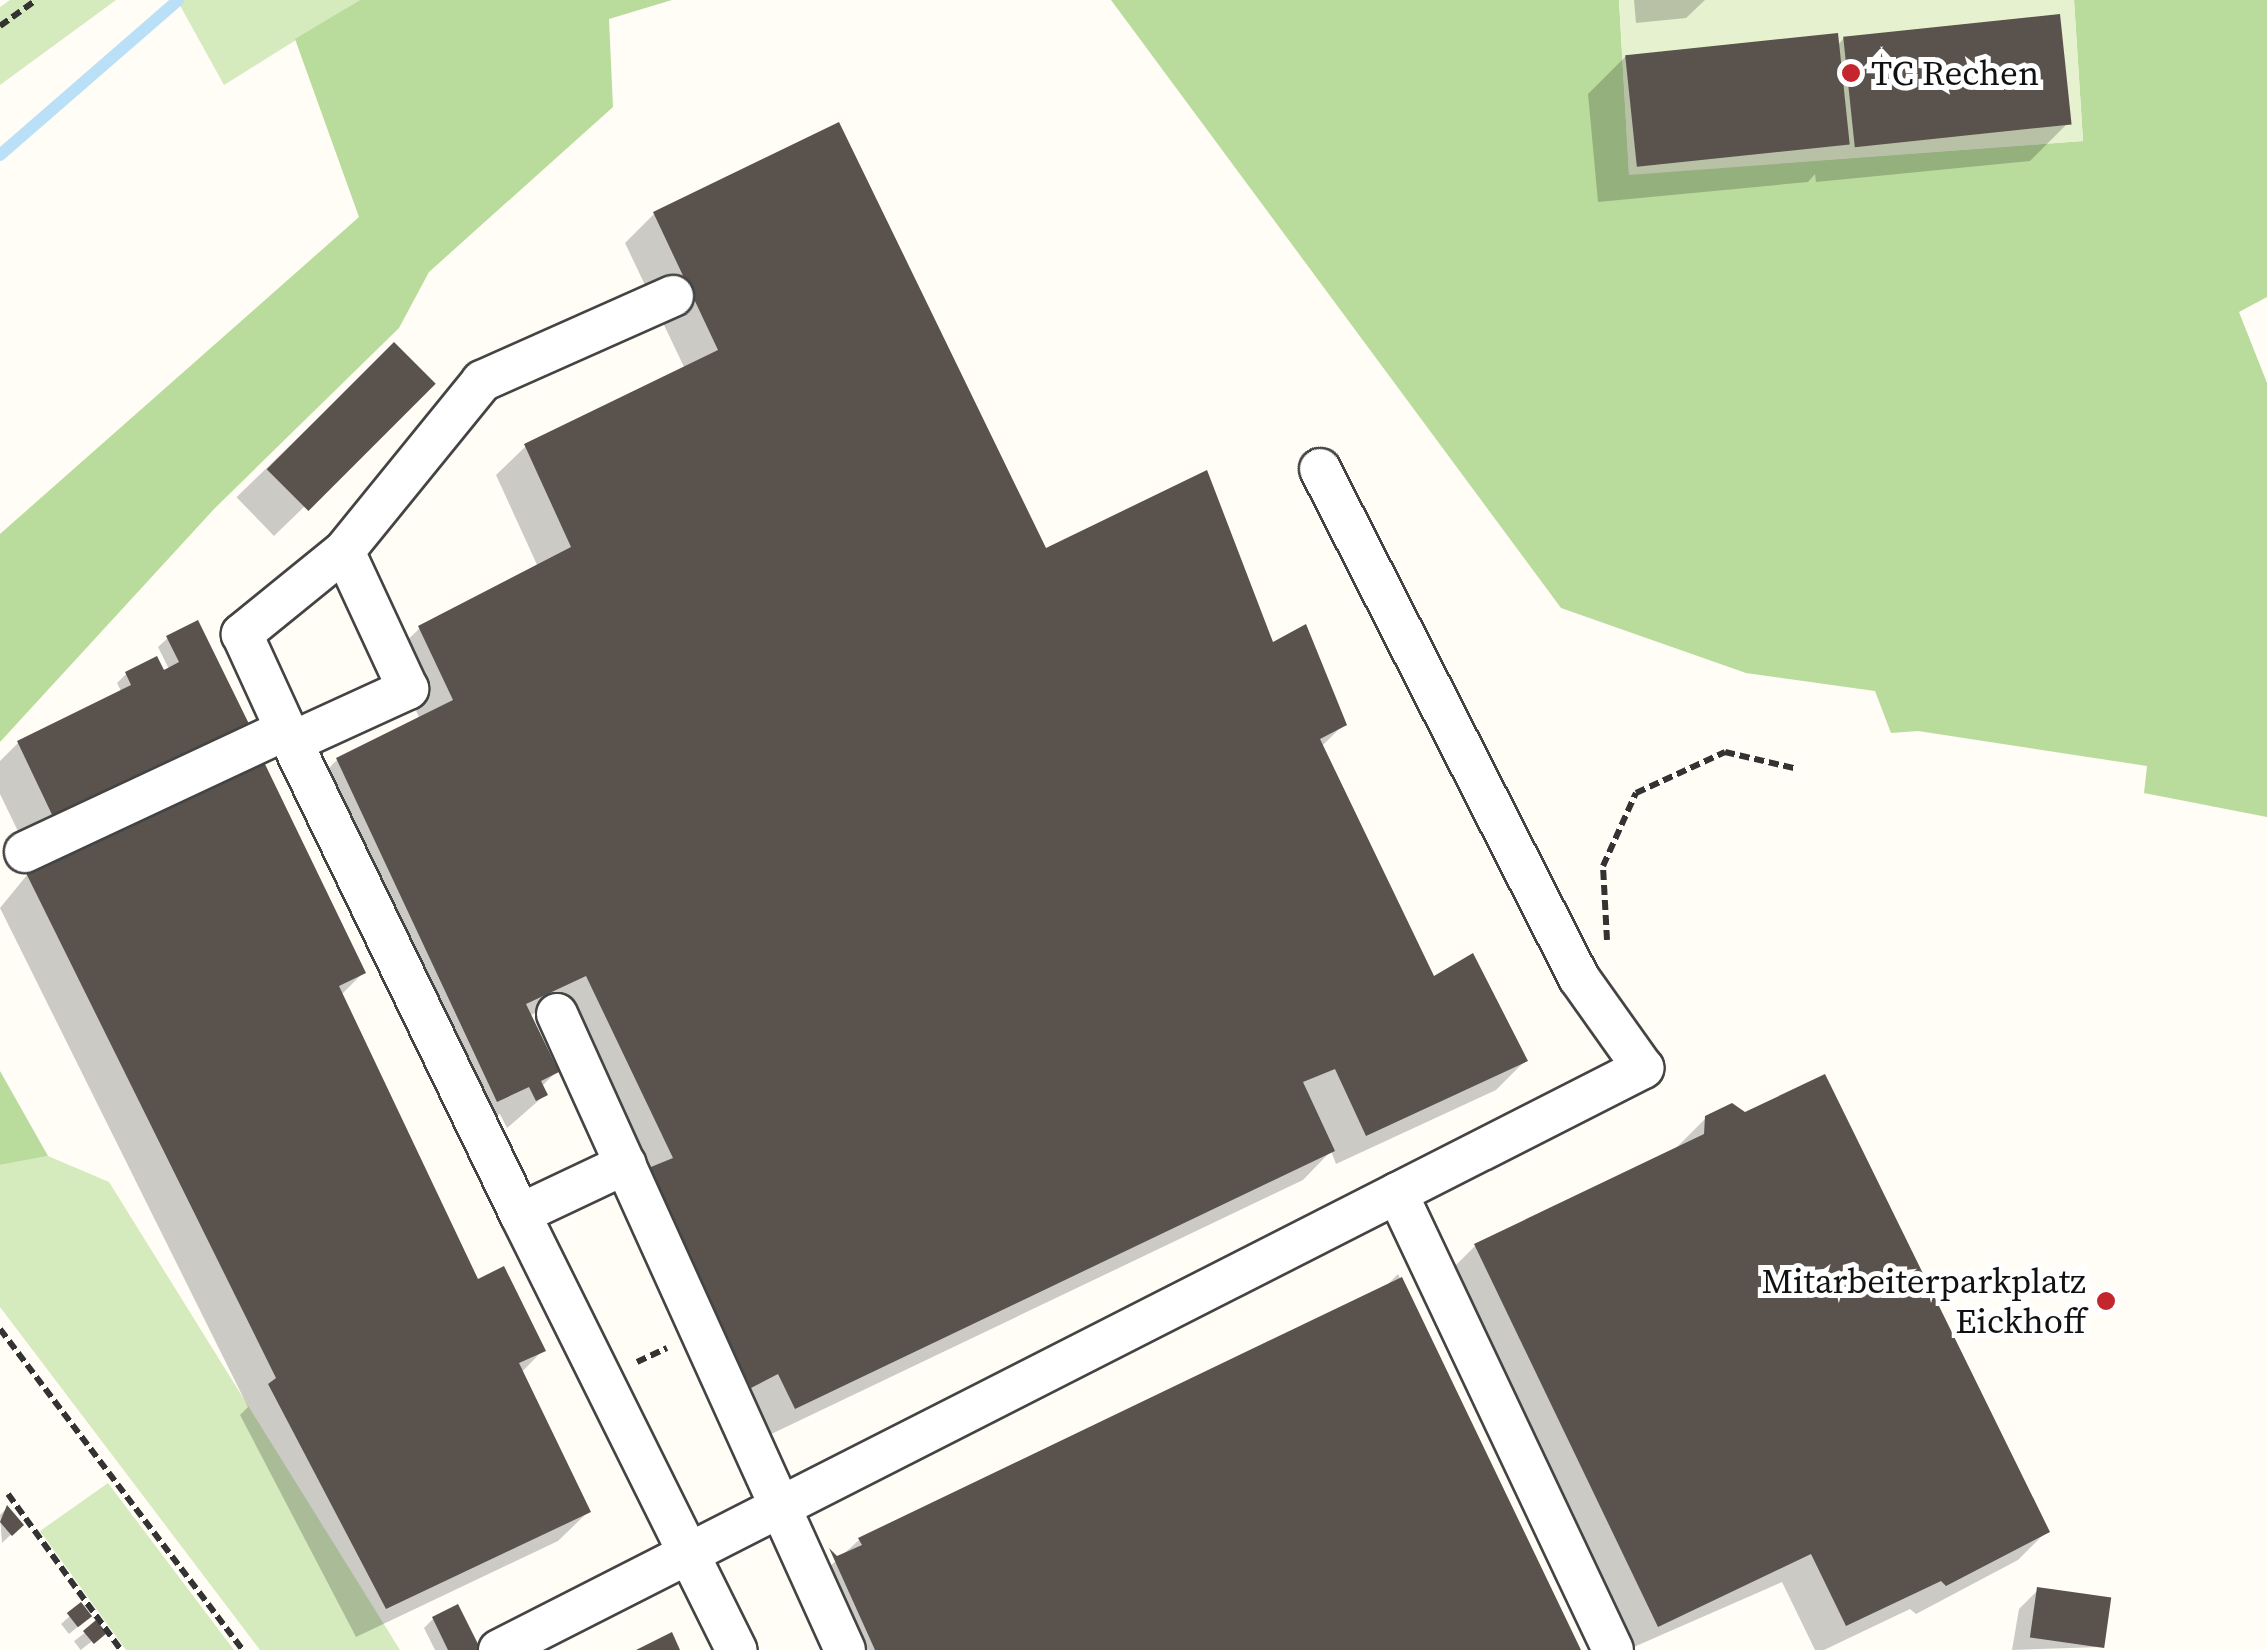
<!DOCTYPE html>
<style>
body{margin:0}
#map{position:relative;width:2267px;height:1650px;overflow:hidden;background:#fffdf5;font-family:"Source Serif 4",serif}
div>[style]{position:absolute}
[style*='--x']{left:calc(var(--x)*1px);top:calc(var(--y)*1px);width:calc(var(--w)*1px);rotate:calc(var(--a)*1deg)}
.green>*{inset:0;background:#d5ebbd}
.forest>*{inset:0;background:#b9dc9c}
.pitch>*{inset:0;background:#e6f2cf}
.shadow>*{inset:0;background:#0003;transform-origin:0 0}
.stream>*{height:12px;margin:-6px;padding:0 6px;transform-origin:6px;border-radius:6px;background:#b9e0f7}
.building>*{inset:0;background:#5a524d;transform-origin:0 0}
.path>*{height:6px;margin-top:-3px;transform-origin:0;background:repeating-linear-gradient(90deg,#333 0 10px,transparent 0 15px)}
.roads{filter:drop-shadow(2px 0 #444) drop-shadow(-2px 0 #444) drop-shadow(0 2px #444) drop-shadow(0 -2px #444)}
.minor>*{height:40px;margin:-20px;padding:0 20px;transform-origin:20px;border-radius:20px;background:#fff}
.dots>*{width:28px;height:28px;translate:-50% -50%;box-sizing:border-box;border:5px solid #fff;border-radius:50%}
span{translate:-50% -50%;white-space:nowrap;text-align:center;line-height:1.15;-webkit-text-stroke:10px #fff;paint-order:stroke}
.poi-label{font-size:35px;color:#111}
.left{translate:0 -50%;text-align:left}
.right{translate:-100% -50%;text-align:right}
</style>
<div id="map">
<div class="green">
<i style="clip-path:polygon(10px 0,116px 0,0 85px,0 7px)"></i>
<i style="clip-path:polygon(177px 0,360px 0,224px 85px)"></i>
<i style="clip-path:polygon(48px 1156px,109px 1182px,400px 1650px,260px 1650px,0 1307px,0 1165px)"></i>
<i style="clip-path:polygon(108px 1483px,234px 1650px,126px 1650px,40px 1531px)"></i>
</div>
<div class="forest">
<i style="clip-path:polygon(360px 0,672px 0,609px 19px,613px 107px,429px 272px,399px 328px,215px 508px,0 742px,0 534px,359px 217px,295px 39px)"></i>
<i style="clip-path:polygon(1111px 0,1619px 0,1629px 174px,2083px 141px,2074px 0,2267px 0,2267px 297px,2239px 312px,2267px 383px,2267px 817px,2144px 793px,2147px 766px,1918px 731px,1891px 733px,1875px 691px,1746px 673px,1561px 608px)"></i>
<i style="clip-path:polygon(0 1071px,48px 1156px,0 1165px)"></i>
</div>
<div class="pitch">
<i style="clip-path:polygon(1619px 0,2074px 0,2083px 141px,1629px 175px)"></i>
</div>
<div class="shadow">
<i style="clip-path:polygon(1634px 0,1705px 0,1686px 18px,1636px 23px)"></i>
<i style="clip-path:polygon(1844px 38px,2068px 123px,2030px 161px,1816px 182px,1815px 174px,1808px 182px,1598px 202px,1588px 94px,1626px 56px,1837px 46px)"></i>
<i style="clip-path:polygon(654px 214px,1045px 551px,1271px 646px,1344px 724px,1321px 747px,1433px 980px,1525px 1061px,1496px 1090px,1336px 1164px,1331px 1151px,1303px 1180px,765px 1437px,722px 1415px,618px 1200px,640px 1178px,557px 1003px,529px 1016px,556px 1072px,541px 1087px,545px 1095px,507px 1128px,500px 1114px,467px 1129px,308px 789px,337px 760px,420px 719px,390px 657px,420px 628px,538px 567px,496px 475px,526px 446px,685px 369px,625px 243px)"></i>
<i style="left:394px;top:345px;width:54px;height:219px;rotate:46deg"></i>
<i style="clip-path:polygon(168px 638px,208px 646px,27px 850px,0 794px,0 761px,18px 743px,122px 693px,117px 683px,126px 674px,169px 669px,158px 647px)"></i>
<i style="clip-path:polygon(27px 875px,363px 973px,341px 995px,477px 1282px,543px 1350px,521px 1373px,588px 1512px,558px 1541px,356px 1637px,240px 1415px,248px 1407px,0 908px)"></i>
<i style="clip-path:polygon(1706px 1118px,2047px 1531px,2018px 1560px,1916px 1614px,1910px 1609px,1824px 1650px,1815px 1650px,1782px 1582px,1627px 1650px,1446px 1275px,1475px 1246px,1676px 1148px)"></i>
<i style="clip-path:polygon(1398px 1274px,1579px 1650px,833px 1650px,805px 1589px,859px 1540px,1377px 1295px)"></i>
<i style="clip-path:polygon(6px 1509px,21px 1525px,2px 1543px,0 1515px)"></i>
<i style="clip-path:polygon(2038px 1590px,2101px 1647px,2012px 1650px,2019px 1609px)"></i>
<i style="clip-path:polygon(70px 1616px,80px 1625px,69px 1634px,61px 1624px)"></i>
<i style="clip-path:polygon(433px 1619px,478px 1650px,435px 1650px,424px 1628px)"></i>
<i style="left:96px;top:1624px;width:11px;height:28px;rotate:52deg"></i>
</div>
<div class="stream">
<i style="--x:0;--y:155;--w:236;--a:-41"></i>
</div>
<div class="building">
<i style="left:2060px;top:14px;width:111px;height:218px;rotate:84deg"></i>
<i style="left:1838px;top:33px;width:112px;height:214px;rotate:84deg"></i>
<i style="clip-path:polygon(839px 122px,1046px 548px,1207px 470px,1273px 642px,1306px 624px,1347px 725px,1320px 739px,1434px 976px,1473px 953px,1528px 1061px,1366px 1136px,1335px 1069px,1303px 1082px,1335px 1151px,795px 1409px,778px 1374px,751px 1388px,646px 1169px,673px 1158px,586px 976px,526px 1004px,559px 1072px,541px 1081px,548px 1095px,536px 1101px,529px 1087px,497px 1102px,336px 758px,453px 700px,418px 626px,571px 547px,524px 444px,718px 350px,653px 212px)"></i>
<i style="left:394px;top:342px;width:59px;height:180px;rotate:45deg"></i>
<i style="clip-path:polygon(198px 620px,251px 728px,56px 823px,17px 741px,131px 685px,125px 672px,157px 656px,164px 670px,179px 662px,166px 636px)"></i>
<i style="clip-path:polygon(263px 760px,366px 973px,339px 986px,478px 1279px,504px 1266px,546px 1351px,519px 1363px,591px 1512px,386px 1609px,268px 1384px,276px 1378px,26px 873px)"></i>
<i style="clip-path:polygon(1825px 1074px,2050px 1532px,1946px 1586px,1941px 1581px,1846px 1626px,1811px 1554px,1658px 1627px,1474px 1244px,1704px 1134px,1705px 1116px,1732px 1103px,1745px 1112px)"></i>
<i style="clip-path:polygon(1402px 1277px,1581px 1650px,875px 1650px,829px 1548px,837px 1556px,862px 1545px,858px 1538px)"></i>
<i style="clip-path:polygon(7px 1505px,24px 1525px,12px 1536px,0 1522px)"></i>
<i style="left:2037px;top:1587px;width:75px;height:51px;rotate:8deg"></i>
<i style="left:81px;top:1602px;width:18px;height:18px;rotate:52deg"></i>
<i style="clip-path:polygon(458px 1604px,481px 1650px,448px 1650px,432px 1617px)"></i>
<i style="left:96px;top:1620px;width:17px;height:17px;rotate:50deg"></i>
<i style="clip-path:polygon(672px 1632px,680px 1650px,636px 1650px)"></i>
</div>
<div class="path">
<i style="--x:0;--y:26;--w:44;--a:-35.8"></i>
<i style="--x:1607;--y:940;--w:74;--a:-93.1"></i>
<i style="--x:1603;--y:866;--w:80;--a:-65.7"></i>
<i style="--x:1636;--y:793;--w:98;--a:-24.7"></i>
<i style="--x:1725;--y:752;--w:71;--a:13.1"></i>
<i style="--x:0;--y:1329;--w:403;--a:52.9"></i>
<i style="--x:637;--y:1362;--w:33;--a:-25"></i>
<i style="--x:8;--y:1494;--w:193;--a:54.1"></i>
</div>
<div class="roads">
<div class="minor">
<i style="--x:344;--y:551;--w:219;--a:-50.9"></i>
<i style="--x:482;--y:381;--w:209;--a:-24"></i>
<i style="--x:292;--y:742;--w:128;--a:-24.6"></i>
<i style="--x:408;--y:689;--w:152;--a:-114.9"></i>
<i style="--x:344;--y:551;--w:132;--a:140.9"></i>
<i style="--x:242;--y:634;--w:106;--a:65.4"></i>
<i style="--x:286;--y:730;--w:538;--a:64.2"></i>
<i style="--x:520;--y:1214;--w:487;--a:63.6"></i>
<i style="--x:25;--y:852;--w:288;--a:-25.1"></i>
<i style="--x:557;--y:1014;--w:698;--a:65.64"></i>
<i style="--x:1397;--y:1193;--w:505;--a:64.7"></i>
<i style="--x:520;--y:1214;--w:117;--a:-25.3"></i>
<i style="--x:499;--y:1650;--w:1284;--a:-26.96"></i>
<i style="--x:1643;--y:1068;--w:110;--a:-125.4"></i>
<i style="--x:1579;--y:978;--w:571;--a:-116.97"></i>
</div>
</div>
<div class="dots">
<i style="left:1851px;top:73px;background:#c4262e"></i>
<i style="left:2106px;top:1301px;background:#c4262e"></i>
</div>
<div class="poi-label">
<span class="left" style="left:1871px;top:73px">TC Rechen</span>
<span class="right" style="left:2086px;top:1301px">Mitarbeiterparkplatz<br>Eickhoff</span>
</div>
</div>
